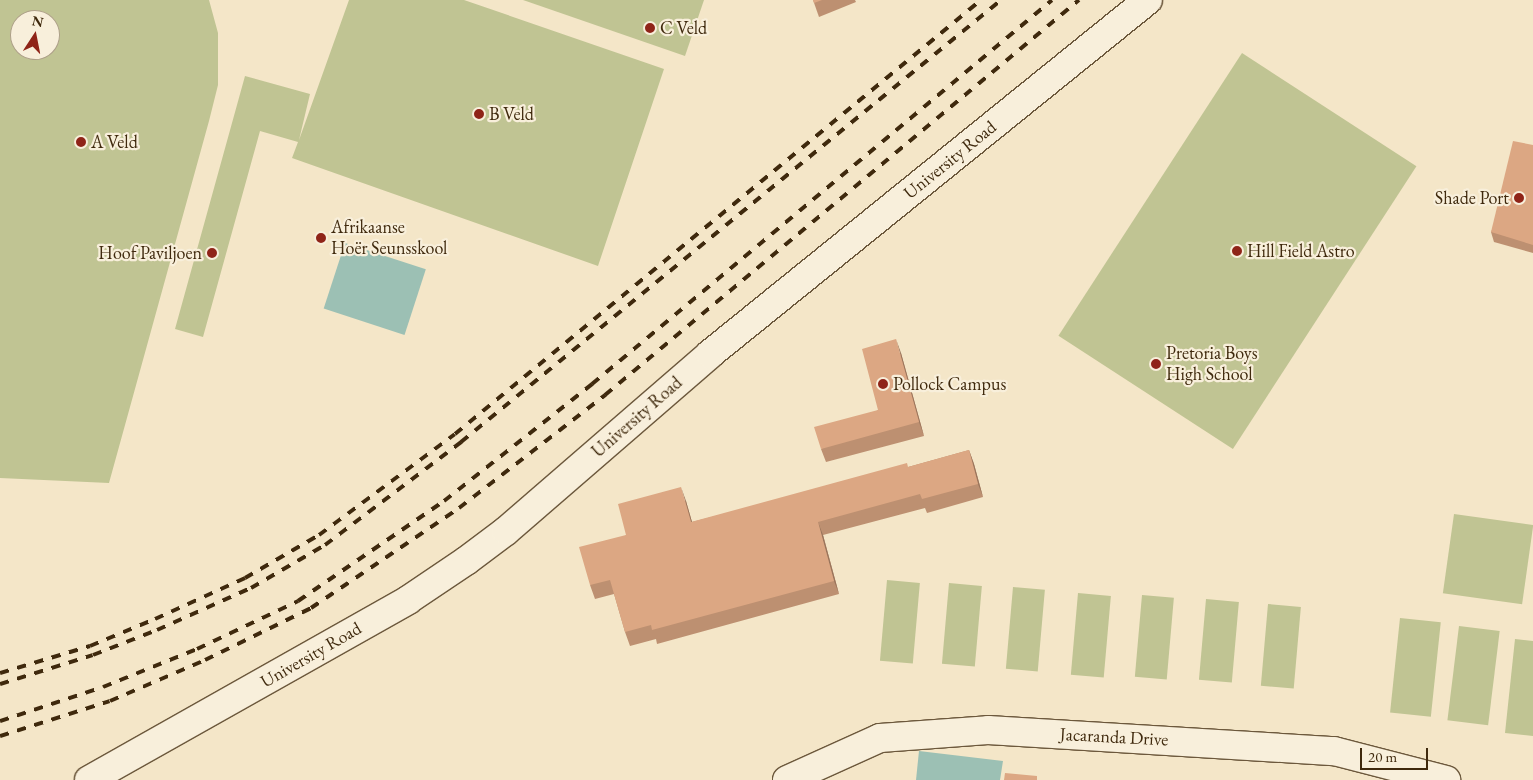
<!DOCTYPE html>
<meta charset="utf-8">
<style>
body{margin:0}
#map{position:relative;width:1533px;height:780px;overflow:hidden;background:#f4e6c8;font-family:"EB Garamond",serif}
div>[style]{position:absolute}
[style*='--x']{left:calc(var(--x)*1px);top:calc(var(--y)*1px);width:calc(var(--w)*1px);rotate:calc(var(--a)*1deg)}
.green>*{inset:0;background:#c0c493;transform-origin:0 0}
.water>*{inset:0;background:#9cc0b4;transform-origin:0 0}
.roads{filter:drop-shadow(1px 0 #6c583c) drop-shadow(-1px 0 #6c583c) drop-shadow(0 1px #6c583c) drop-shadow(0 -1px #6c583c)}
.street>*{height:28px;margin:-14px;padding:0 14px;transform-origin:14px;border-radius:14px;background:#f8efdb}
.rail>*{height:4px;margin-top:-2px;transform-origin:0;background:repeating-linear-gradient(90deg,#3f290d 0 9px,transparent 0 18px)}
.wall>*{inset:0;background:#bd9071}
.shaded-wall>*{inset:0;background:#9a755c}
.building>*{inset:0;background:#dca783}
.dots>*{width:14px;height:14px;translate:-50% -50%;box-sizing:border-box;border:2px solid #f8efdb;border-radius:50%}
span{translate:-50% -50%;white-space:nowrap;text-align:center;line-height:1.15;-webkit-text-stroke:4.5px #f8efdb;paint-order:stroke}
.poi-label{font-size:18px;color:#3f290d}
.left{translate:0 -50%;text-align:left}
.right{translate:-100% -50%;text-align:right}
.street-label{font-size:18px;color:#3f290d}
.north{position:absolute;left:10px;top:10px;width:50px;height:50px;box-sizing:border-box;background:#f8efdb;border:1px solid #aea089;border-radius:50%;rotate:11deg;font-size:14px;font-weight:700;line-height:20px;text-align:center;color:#3f290d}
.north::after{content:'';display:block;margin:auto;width:18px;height:22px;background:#8f2418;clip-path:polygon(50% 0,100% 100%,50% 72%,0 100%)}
.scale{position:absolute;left:1360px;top:748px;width:68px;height:22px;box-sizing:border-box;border:2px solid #3f290d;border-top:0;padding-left:6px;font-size:15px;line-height:18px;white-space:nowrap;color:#3f290d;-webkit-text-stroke:4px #f8efdb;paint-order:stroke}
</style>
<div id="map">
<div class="green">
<i style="clip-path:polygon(evenodd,0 0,209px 0,218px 33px,218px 85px,209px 121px,109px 483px,0 478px,0 0,20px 20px,50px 20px,50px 50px,20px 50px,20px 20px)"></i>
<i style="clip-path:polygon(349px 0,464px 0,664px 69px,598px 266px,292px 158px,298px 142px,260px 131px,203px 337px,175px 329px,245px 76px,310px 94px,299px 140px)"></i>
<i style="clip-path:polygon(523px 0,704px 0,685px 56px)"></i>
<i style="left:1242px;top:53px;width:208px;height:337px;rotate:33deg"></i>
<i style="left:1454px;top:514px;width:80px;height:80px;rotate:8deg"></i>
<i style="left:887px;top:580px;width:33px;height:81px;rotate:5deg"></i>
<i style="left:949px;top:583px;width:33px;height:81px;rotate:5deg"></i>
<i style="left:1013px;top:587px;width:32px;height:82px;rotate:5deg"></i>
<i style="left:1078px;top:593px;width:33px;height:82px;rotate:5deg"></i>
<i style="left:1142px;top:595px;width:32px;height:82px;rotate:5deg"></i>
<i style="left:1206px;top:599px;width:33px;height:81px;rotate:5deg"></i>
<i style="left:1268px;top:604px;width:33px;height:82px;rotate:5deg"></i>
<i style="left:1400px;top:618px;width:41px;height:95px;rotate:6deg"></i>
<i style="left:1459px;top:626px;width:41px;height:95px;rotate:7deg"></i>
<i style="clip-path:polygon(1515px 639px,1533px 641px,1533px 736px,1505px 733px)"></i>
</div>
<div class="water">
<i style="left:345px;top:243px;width:85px;height:69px;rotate:18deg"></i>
<i style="clip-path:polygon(919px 751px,1003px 761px,1000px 780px,916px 780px)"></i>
</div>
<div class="roads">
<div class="street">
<i style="--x:89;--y:780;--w:366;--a:-29.4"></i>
<i style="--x:408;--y:600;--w:70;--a:-33.9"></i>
<i style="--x:466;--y:561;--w:50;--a:-36.9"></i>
<i style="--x:506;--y:531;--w:270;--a:-40.9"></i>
<i style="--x:710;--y:354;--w:563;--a:-38.95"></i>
<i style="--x:787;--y:780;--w:102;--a:-24.3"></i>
<i style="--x:880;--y:738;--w:108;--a:-4.2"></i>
<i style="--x:988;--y:730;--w:347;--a:3.5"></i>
<i style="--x:1334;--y:751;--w:116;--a:14.5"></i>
</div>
</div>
<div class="rail">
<i style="--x:0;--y:673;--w:94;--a:-16.7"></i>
<i style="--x:90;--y:646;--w:70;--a:-22.6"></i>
<i style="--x:155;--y:619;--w:99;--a:-24.5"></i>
<i style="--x:245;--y:578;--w:86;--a:-30.2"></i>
<i style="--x:319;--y:535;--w:169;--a:-36.6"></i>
<i style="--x:455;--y:434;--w:682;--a:-39.53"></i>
<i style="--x:0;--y:684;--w:97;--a:-17.3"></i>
<i style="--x:93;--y:655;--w:69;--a:-21.3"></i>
<i style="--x:157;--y:630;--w:103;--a:-24.1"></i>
<i style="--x:251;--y:588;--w:86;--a:-30.2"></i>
<i style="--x:325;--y:545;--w:171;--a:-37.1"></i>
<i style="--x:461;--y:442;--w:698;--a:-39.3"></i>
<i style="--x:0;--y:721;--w:108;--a:-18.3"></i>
<i style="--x:103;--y:687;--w:101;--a:-22"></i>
<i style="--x:197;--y:649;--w:112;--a:-25.4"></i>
<i style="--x:298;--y:601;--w:177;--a:-34.4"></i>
<i style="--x:444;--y:501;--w:189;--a:-38.3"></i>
<i style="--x:592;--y:384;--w:599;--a:-39.85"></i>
<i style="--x:0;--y:736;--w:115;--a:-17.7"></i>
<i style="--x:110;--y:701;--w:103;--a:-23.3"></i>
<i style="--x:205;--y:660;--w:118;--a:-26.1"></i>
<i style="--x:311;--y:608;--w:179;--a:-34"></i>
<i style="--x:459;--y:508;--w:185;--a:-37.7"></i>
<i style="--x:605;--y:395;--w:617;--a:-39.81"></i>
</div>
<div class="wall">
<i style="clip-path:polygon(813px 0,855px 0,856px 2px,819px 17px)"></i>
<i style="clip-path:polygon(1533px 145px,1533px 253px,1494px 242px,1491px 232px)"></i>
<i style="clip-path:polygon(901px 353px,924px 436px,826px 462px,821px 449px,878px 410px)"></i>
<i style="clip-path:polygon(969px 450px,974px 464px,983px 497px,927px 513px,925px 508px,823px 535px,839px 594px,657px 644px,656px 639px,630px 646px,625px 632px,614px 594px,595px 599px,590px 585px,626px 535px,686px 501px,692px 522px,908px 467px)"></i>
</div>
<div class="shaded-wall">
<i style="clip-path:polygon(896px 339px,901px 353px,924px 436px,919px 422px)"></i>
<i style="clip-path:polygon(969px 450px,974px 464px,983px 497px,978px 484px)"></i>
<i style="clip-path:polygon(681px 487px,686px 501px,696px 536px,691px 522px)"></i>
<i style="clip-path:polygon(818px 522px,823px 535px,839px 594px,834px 581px)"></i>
</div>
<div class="building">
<i style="clip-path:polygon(813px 0,822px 0,814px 3px)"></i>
<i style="clip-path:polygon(1513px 141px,1533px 145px,1533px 245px,1491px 232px)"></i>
<i style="clip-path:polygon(896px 339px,919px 422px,821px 449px,814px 427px,878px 410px,862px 349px)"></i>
<i style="clip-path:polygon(969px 450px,978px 484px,922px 499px,920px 494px,818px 522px,834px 581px,652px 630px,651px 625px,625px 632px,610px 580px,590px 585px,579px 547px,626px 535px,618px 504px,681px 487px,691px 522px,907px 463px,908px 467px)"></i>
<i style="clip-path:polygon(1005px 773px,1037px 776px,1037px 780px,1004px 780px)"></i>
</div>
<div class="dots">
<i style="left:650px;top:28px;background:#8f2418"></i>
<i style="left:479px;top:114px;background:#8f2418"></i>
<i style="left:81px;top:142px;background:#8f2418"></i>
<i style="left:1519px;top:198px;background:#8f2418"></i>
<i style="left:321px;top:238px;background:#8f2418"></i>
<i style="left:1237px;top:251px;background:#8f2418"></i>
<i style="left:212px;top:253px;background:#8f2418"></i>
<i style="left:1156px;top:364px;background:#8f2418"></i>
<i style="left:883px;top:384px;background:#8f2418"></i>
</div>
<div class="poi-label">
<span class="left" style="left:660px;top:28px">C Veld</span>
<span class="left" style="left:489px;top:114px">B Veld</span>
<span class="left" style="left:91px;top:142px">A Veld</span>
<span class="right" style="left:1509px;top:198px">Shade Port</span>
<span class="left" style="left:331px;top:238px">Afrikaanse<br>Hoër Seunsskool</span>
<span class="left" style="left:1247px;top:251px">Hill Field Astro</span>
<span class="right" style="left:202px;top:253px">Hoof Paviljoen</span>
<span class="left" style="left:1166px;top:364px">Pretoria Boys<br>High School</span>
<span class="left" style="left:893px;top:384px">Pollock Campus</span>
</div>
<div class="street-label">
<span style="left:950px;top:160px;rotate:-39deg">University Road</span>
<span style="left:637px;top:417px;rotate:-41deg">University Road</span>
<span style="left:311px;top:655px;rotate:-30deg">University Road</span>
<span style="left:1114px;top:737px;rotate:3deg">Jacaranda Drive</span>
</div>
<div class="north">N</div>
<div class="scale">20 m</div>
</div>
